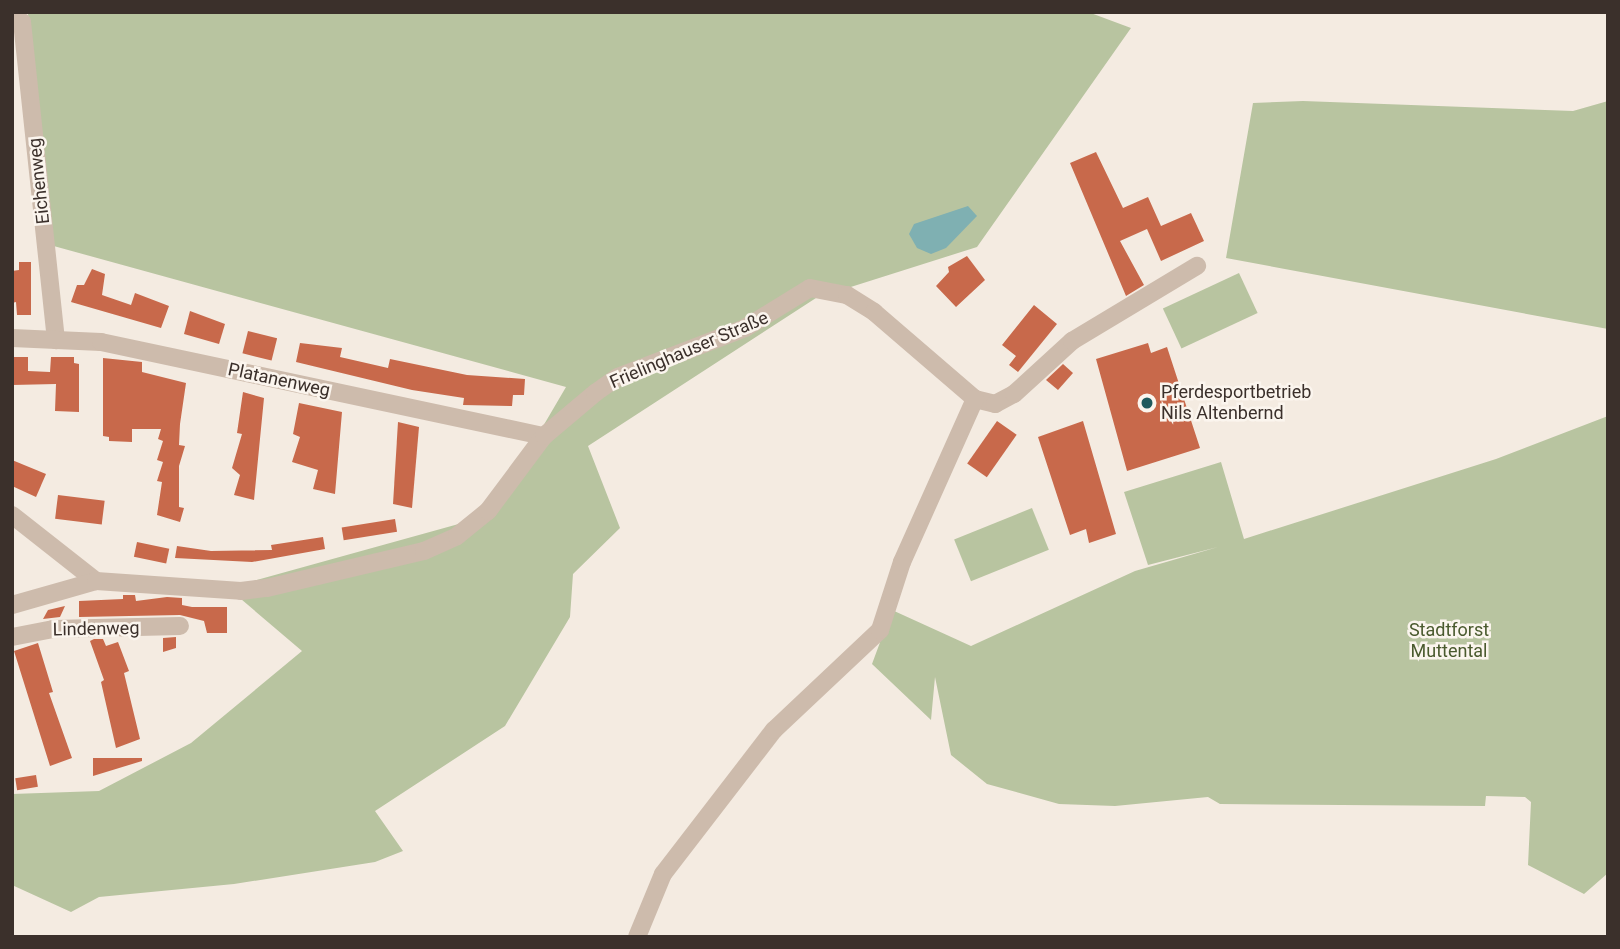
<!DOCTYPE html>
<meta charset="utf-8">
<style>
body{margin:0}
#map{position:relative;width:1620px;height:949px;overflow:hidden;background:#f4ebe1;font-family:Roboto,sans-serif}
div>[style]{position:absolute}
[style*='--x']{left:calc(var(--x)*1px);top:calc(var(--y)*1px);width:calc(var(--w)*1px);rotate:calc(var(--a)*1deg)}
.green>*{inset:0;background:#b8c4a0;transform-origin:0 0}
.water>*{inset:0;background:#7fb0b2}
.building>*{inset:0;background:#c8694b;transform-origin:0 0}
.minor>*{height:18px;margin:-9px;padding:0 9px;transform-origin:9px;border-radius:9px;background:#cdbbac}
.dots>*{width:19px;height:19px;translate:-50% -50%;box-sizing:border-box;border:4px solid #fbf5ee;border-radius:50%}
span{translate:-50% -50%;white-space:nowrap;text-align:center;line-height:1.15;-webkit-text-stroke:5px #fbf5ee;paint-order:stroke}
.street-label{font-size:18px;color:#3b302b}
.poi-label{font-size:18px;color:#3b302b}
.left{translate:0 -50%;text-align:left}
.park-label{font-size:18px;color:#4a5a2e}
.frame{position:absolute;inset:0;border:14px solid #3b302b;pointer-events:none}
</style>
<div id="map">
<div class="green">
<i style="clip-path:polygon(12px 12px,1088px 12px,1131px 28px,977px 247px,816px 298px,588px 446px,620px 528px,573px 574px,570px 617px,505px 726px,375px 811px,403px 851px,375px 862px,234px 884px,99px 897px,71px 912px,12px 885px,12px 794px,99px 791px,191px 743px,302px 651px,228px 588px,491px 515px,566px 387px,50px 245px,28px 14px)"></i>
<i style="clip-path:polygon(1303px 101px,1573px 111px,1608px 101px,1608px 329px,1226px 258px,1253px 103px)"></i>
<i style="left:1239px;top:273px;width:44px;height:84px;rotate:65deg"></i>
<i style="clip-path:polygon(1608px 416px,1608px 873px,1584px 894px,1528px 865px,1531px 802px,1525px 797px,1486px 796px,1485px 806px,1220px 804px,1208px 797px,1115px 806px,1059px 804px,987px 784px,951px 755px,935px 677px,931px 720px,872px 664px,892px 610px,971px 646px,1135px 571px,1218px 547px,1148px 565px,1124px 492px,1221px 462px,1244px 539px,1496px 459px)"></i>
<i style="left:1032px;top:508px;width:45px;height:84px;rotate:68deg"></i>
</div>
<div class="water">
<i style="clip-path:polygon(968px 206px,977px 216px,946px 248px,931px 254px,917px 248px,909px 234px,914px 224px)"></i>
</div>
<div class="building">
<i style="clip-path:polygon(1096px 152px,1123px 208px,1148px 197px,1161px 226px,1191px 213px,1204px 241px,1161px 261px,1147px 229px,1120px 241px,1144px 285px,1126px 296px,1070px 163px)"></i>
<i style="clip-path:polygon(967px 256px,985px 280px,956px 307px,936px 286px,949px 272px,948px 267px)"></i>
<i style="clip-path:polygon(19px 262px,31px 262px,31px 315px,17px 315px,16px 302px,12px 303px,12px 271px,19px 270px)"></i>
<i style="clip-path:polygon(92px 269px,105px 274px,102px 295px,131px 305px,135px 293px,169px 306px,161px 328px,71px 302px,77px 285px,84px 285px)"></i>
<i style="clip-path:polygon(1034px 305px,1057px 324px,1018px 372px,1009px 365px,1016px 356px,1002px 345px)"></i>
<i style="clip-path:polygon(190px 311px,225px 324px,219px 344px,184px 334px)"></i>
<i style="left:248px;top:331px;width:30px;height:23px;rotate:14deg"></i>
<i style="clip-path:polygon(300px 343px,342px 348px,340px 357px,388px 368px,390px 359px,467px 375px,525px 379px,524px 395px,513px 395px,512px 406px,463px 405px,464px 398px,412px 390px,296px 362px)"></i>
<i style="clip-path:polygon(1148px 343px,1151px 353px,1167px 347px,1200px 448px,1127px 471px,1096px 359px)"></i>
<i style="clip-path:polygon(12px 357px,28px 357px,28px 371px,50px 372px,51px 357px,74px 357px,74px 363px,79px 364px,79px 412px,55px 411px,56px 384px,12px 385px)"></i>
<i style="clip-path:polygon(103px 358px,142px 362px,142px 372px,186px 383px,180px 424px,179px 445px,185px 446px,179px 466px,179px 507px,184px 508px,180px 522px,157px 515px,162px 482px,157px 481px,163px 462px,157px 460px,163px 441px,158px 439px,161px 429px,132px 429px,132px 442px,109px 441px,109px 437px,103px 436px)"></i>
<i style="clip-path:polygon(1063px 364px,1073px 373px,1058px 390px,1046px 380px)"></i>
<i style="clip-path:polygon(243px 392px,264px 398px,254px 500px,234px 495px,240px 475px,232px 468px,242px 434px,237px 433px)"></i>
<i style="clip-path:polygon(299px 403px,342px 412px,335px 494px,313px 489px,318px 470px,292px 462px,300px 437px,293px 434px)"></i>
<i style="left:997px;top:421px;width:24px;height:52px;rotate:35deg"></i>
<i style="clip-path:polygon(1083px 421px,1116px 534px,1089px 543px,1086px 529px,1070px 535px,1038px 437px)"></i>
<i style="clip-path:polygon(398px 422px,419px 427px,412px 508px,393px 504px)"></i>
<i style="clip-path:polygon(12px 460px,46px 474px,36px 497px,12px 486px)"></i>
<i style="left:58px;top:495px;width:47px;height:24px;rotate:7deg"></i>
<i style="left:395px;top:519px;width:13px;height:54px;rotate:81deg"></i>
<i style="clip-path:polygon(323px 537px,325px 549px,252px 562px,175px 558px,177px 546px,211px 551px,272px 550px,271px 545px)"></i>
<i style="left:137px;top:542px;width:33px;height:15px;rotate:12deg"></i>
<i style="clip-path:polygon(123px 595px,135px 595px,136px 601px,167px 597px,182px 598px,182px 605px,192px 607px,227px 607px,227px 633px,207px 633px,204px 621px,180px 615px,79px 617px,79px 601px,123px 599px)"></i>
<i style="clip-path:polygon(65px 606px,60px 617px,43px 619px,48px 610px)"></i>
<i style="clip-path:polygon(176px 637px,176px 648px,163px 652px,163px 638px)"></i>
<i style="clip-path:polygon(94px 639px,103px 639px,106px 646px,118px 642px,129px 671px,124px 673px,140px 739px,116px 748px,101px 682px,104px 680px,90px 641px)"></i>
<i style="clip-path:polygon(38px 643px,53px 692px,49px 693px,72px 758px,50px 766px,14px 651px)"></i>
<i style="clip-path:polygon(93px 758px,142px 758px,142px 761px,93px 776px)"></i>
<i style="left:36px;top:775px;width:12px;height:21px;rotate:81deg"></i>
</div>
<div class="minor">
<i style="--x:12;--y:23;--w:10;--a:-6"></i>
<i style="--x:22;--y:22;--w:320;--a:83.9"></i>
<i style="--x:12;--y:338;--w:89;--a:2.6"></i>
<i style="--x:101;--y:342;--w:453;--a:12"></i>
<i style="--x:12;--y:515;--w:107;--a:38.2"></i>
<i style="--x:12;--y:605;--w:87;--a:-15.9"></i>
<i style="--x:96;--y:581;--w:145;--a:3.9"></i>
<i style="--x:241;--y:591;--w:26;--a:-7"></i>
<i style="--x:267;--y:588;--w:161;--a:-13.3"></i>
<i style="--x:424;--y:551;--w:36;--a:-24"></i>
<i style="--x:457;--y:536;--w:40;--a:-39"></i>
<i style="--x:488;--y:511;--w:94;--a:-53.3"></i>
<i style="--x:544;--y:436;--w:67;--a:-40.1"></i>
<i style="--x:595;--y:393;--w:28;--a:-35"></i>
<i style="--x:618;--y:377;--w:136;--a:-21.1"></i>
<i style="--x:745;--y:328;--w:76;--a:-31.6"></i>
<i style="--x:810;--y:288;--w:38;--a:11"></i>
<i style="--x:847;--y:295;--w:32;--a:32"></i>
<i style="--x:874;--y:312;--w:133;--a:40.7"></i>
<i style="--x:975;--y:399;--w:21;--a:14"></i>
<i style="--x:995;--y:404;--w:21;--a:-28"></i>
<i style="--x:1014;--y:394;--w:79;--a:-42.4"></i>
<i style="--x:1072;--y:341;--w:146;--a:-31"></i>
<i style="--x:12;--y:637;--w:42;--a:-11"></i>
<i style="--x:53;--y:629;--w:127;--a:-1.4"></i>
<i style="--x:637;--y:937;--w:68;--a:-67.6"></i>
<i style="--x:663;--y:874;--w:182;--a:-52.4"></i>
<i style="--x:774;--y:730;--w:146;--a:-43.3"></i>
<i style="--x:880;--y:630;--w:71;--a:-72.1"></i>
<i style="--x:902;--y:562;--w:179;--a:-65.9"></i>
</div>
<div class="dots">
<i style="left:1147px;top:403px;background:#1f5a5e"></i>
</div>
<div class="street-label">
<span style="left:39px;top:181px;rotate:-96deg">Eichenweg</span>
<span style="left:689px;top:350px;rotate:-23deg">Frielinghauser Straße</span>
<span style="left:279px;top:380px;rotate:12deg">Platanenweg</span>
<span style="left:96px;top:629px;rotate:-1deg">Lindenweg</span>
</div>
<div class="poi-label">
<span class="left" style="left:1161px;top:403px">Pferdesportbetrieb<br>Nils Altenbernd</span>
</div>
<div class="park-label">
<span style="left:1449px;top:641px">Stadtforst<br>Muttental</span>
</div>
<div class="frame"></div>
</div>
